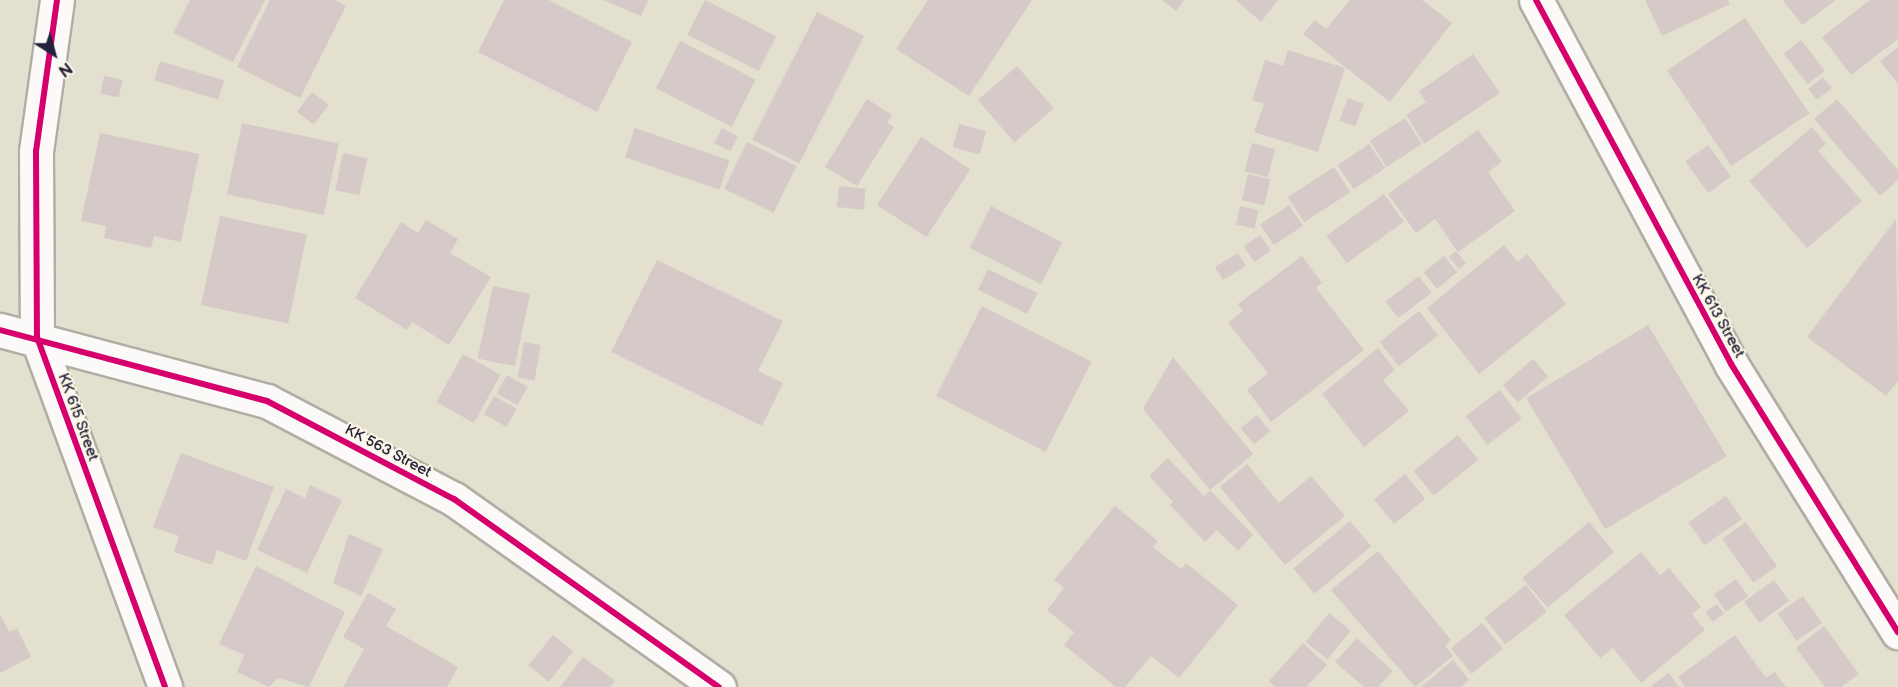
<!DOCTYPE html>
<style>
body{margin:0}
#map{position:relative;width:1898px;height:687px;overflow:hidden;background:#e4e0cf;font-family:"Balsamiq Sans",sans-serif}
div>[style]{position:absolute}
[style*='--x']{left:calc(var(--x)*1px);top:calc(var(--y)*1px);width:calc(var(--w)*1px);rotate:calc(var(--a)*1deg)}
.building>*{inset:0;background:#d5cac7;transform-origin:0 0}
.roads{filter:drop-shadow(2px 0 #b0ada5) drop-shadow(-2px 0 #b0ada5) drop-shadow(0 2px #b0ada5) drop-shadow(0 -2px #b0ada5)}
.street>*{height:33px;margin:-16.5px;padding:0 16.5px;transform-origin:16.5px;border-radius:16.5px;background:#fbfaf8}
.cycleway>*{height:6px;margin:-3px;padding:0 3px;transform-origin:3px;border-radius:3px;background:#d6006c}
span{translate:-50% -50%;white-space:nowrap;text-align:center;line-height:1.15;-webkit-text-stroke:4.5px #fcf5e5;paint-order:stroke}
.street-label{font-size:15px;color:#22223b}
.north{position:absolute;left:24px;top:24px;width:60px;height:60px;-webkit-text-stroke:4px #fcf5e5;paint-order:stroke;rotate:144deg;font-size:16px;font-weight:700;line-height:24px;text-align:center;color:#22223b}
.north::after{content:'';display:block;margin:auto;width:21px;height:27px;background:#22223b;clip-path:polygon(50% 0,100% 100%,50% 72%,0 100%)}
</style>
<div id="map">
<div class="building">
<i style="clip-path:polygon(190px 0,265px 0,233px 62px,173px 33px)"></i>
<i style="clip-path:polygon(270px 0,335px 0,346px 6px,300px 98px,237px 67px)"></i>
<i style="clip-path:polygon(504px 0,549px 0,632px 42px,597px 112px,478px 52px)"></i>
<i style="clip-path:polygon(603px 0,648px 0,641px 16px)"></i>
<i style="left:705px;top:0;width:80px;height:39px;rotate:27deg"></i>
<i style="clip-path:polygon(928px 0,1032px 0,969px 96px,896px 49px)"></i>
<i style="clip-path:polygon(1162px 0,1184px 0,1176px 11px)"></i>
<i style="clip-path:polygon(1236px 0,1278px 0,1261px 22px)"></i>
<i style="clip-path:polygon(1350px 0,1422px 0,1452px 23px,1390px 102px,1303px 34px,1315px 20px,1326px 29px)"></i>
<i style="clip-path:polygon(1645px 0,1728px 0,1730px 4px,1662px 36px)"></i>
<i style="clip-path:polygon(1783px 0,1836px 0,1802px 25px)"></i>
<i style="clip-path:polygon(1870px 0,1898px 0,1898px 39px,1851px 75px,1822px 37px)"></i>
<i style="left:817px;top:12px;width:53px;height:143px;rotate:27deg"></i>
<i style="left:1745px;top:18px;width:115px;height:94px;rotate:56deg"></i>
<i style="left:1801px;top:40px;width:39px;height:22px;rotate:52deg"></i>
<i style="left:680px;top:41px;width:85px;height:53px;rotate:27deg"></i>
<i style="clip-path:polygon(1898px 47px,1898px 84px,1880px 61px)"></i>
<i style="clip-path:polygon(1288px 50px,1345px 68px,1318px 152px,1254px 132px,1264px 104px,1252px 100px,1265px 60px,1283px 66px)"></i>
<i style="clip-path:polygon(1473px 54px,1500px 93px,1424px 144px,1406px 115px,1426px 102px,1419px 91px)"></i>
<i style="left:160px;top:61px;width:67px;height:20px;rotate:17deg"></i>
<i style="left:1017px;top:66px;width:56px;height:52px;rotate:49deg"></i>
<i style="left:104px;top:76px;width:19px;height:18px;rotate:12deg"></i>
<i style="left:1823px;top:77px;width:14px;height:19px;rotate:51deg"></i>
<i style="left:312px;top:92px;width:21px;height:25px;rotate:37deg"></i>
<i style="left:1348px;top:98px;width:17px;height:24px;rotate:21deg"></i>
<i style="clip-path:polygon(867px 99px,892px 115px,887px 123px,894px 127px,857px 186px,825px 167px)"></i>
<i style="clip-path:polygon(1837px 99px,1898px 170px,1898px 180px,1880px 196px,1814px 119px)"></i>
<i style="left:1405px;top:118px;width:31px;height:42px;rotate:57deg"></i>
<i style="left:242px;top:123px;width:99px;height:73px;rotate:12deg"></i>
<i style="left:959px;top:124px;width:28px;height:24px;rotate:15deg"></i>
<i style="clip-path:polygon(1812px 127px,1826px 144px,1818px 151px,1862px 201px,1807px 248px,1749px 181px)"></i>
<i style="left:635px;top:128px;width:100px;height:31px;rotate:19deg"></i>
<i style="left:722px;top:128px;width:18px;height:17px;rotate:27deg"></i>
<i style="clip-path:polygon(1478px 130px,1502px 162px,1488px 172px,1515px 211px,1458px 252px,1435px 219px,1416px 233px,1388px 194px)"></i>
<i style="clip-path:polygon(100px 133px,199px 154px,181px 242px,154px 236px,151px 248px,104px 238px,106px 226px,81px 221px)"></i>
<i style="left:921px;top:137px;width:59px;height:81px;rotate:33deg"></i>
<i style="left:747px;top:142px;width:55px;height:52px;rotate:26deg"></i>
<i style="left:1252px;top:143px;width:24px;height:29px;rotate:15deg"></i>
<i style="left:1369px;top:144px;width:29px;height:38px;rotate:56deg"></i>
<i style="left:1708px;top:145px;width:39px;height:28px;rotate:54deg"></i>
<i style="left:343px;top:153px;width:25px;height:38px;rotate:12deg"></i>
<i style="left:1334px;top:167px;width:30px;height:55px;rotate:57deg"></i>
<i style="left:1248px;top:174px;width:23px;height:27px;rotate:13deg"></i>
<i style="left:839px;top:186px;width:27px;height:21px;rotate:6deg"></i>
<i style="left:1384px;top:194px;width:34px;height:71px;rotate:54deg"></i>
<i style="left:1289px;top:205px;width:25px;height:35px;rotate:56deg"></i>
<i style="left:991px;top:206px;width:80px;height:47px;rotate:27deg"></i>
<i style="left:1240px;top:206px;width:19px;height:19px;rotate:12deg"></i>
<i style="left:220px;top:216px;width:89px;height:91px;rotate:12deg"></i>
<i style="clip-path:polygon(1896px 219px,1898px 381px,1886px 396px,1807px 337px)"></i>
<i style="clip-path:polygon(426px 220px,458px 239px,450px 253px,491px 277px,449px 345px,412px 322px,407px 330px,355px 298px,401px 222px,418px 233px)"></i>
<i style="left:1260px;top:235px;width:19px;height:20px;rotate:55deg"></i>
<i style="clip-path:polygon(1504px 245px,1518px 262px,1527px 254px,1566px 304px,1479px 374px,1427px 308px)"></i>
<i style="left:1456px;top:251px;width:16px;height:9px;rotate:52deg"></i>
<i style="left:1238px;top:253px;width:15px;height:27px;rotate:58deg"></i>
<i style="clip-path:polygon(1302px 256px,1322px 283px,1316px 288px,1364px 350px,1271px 422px,1247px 390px,1268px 373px,1228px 323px,1243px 311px,1238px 304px)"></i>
<i style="left:1444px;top:256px;width:21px;height:26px;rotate:51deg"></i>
<i style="clip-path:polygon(657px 260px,783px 321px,758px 371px,783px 383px,762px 426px,611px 352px)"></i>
<i style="left:988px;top:269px;width:55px;height:23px;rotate:26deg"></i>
<i style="left:1419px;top:276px;width:21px;height:42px;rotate:53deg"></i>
<i style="left:493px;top:286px;width:38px;height:74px;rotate:12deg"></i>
<i style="left:982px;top:306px;width:123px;height:101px;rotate:27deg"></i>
<i style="left:1419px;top:311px;width:31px;height:50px;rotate:52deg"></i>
<i style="left:1648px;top:325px;width:153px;height:142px;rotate:59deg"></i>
<i style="left:524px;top:342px;width:17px;height:36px;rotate:10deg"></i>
<i style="clip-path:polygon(1378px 348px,1395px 370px,1383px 380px,1409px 411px,1364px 447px,1322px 394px)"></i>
<i style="left:463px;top:354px;width:43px;height:55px;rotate:29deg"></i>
<i style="clip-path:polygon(1173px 357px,1253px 454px,1210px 490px,1143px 409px)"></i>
<i style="left:1533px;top:359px;width:23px;height:40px;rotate:49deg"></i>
<i style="left:507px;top:375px;width:24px;height:21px;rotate:30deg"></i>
<i style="left:1500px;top:390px;width:36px;height:43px;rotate:53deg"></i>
<i style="left:494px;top:396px;width:26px;height:21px;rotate:29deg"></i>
<i style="left:1257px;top:415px;width:21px;height:21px;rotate:51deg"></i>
<i style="left:1458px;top:435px;width:32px;height:57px;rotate:51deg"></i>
<i style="clip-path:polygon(181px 453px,274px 487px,246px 561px,217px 550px,212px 565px,174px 552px,179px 536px,153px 527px)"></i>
<i style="clip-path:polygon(1168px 458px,1204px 496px,1210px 490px,1253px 535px,1238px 551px,1217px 530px,1205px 542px,1170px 505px,1173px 502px,1149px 476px)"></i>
<i style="clip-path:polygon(1247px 464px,1279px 503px,1311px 476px,1345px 516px,1285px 565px,1220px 487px)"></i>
<i style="left:1405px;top:474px;width:32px;height:40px;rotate:51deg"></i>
<i style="clip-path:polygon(310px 485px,342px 500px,307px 573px,257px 550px,286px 489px,305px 498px)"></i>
<i style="left:1726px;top:496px;width:28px;height:46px;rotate:55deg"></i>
<i style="clip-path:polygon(1115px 506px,1158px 541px,1153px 547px,1181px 569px,1186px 563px,1238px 605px,1179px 678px,1151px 656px,1125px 687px,1116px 687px,1064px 645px,1074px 632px,1047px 610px,1064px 588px,1054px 580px)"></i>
<i style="left:1350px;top:521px;width:33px;height:74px;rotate:50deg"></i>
<i style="left:1589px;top:522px;width:39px;height:87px;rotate:50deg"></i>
<i style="left:1746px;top:522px;width:54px;height:29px;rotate:55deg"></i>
<i style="clip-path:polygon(349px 534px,383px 549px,361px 596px,333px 583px)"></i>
<i style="clip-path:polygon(1378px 551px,1451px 640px,1445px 646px,1453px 656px,1415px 687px,1331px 590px)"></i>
<i style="clip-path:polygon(1641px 552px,1660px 575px,1669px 568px,1701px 607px,1692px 614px,1705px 630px,1641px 683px,1613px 648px,1600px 658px,1564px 615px)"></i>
<i style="clip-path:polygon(256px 566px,345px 612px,309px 687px,278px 678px,269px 687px,237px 672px,244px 655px,219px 644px)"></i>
<i style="left:1736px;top:579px;width:21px;height:27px;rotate:55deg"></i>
<i style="left:1774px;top:580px;width:26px;height:37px;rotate:54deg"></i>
<i style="left:1526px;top:585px;width:34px;height:53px;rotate:52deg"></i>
<i style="clip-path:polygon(368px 593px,396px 609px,386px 626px,458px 667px,447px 687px,343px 687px,364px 649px,343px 637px)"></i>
<i style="left:1803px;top:596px;width:33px;height:31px;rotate:55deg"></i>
<i style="left:1717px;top:604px;width:12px;height:14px;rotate:55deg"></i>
<i style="left:1329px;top:613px;width:28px;height:37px;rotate:39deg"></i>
<i style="clip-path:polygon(0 614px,9px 632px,17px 628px,31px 657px,0 673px)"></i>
<i style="left:1482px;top:623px;width:33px;height:40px;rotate:51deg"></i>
<i style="clip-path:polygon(1824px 626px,1859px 674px,1841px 687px,1825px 687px,1796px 648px)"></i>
<i style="left:553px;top:635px;width:26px;height:39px;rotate:39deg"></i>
<i style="clip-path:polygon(1735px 635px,1766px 678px,1775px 672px,1786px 687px,1685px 687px,1678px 677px)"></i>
<i style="clip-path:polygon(1357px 638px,1393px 671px,1378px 687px,1364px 687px,1335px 662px)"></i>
<i style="clip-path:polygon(1303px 643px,1327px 665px,1306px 687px,1275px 687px,1269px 681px)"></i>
<i style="clip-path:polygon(583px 657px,615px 681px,610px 687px,560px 687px)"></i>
<i style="clip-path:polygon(1453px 660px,1469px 680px,1461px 687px,1421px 687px)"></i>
<i style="clip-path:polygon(1669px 673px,1679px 687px,1653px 687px,1652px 685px)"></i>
</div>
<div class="roads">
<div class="street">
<i style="--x:57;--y:0;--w:152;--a:97.9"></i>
<i style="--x:36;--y:151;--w:186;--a:89.7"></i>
<i style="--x:37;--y:337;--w:373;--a:69.9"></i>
<i style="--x:1536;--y:0;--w:413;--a:61.8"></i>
<i style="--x:1731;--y:364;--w:316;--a:58.1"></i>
<i style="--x:0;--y:330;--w:276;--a:14.9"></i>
<i style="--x:267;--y:401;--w:211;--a:27.7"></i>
<i style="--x:454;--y:499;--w:325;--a:35.4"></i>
</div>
</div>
<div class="cycleway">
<i style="--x:57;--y:0;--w:152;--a:97.9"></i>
<i style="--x:36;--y:151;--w:186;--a:89.7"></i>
<i style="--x:37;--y:337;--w:373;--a:69.9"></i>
<i style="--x:1536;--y:0;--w:413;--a:61.8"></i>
<i style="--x:1731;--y:364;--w:316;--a:58.1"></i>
<i style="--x:0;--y:330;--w:276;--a:14.9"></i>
<i style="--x:267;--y:401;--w:211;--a:27.7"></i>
<i style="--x:454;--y:499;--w:325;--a:35.4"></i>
</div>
<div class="street-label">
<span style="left:1718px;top:316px;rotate:61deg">KK 613 Street</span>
<span style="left:78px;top:417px;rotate:70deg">KK 615 Street</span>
<span style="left:388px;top:451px;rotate:28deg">KK 563 Street</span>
</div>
<div class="north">N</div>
</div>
